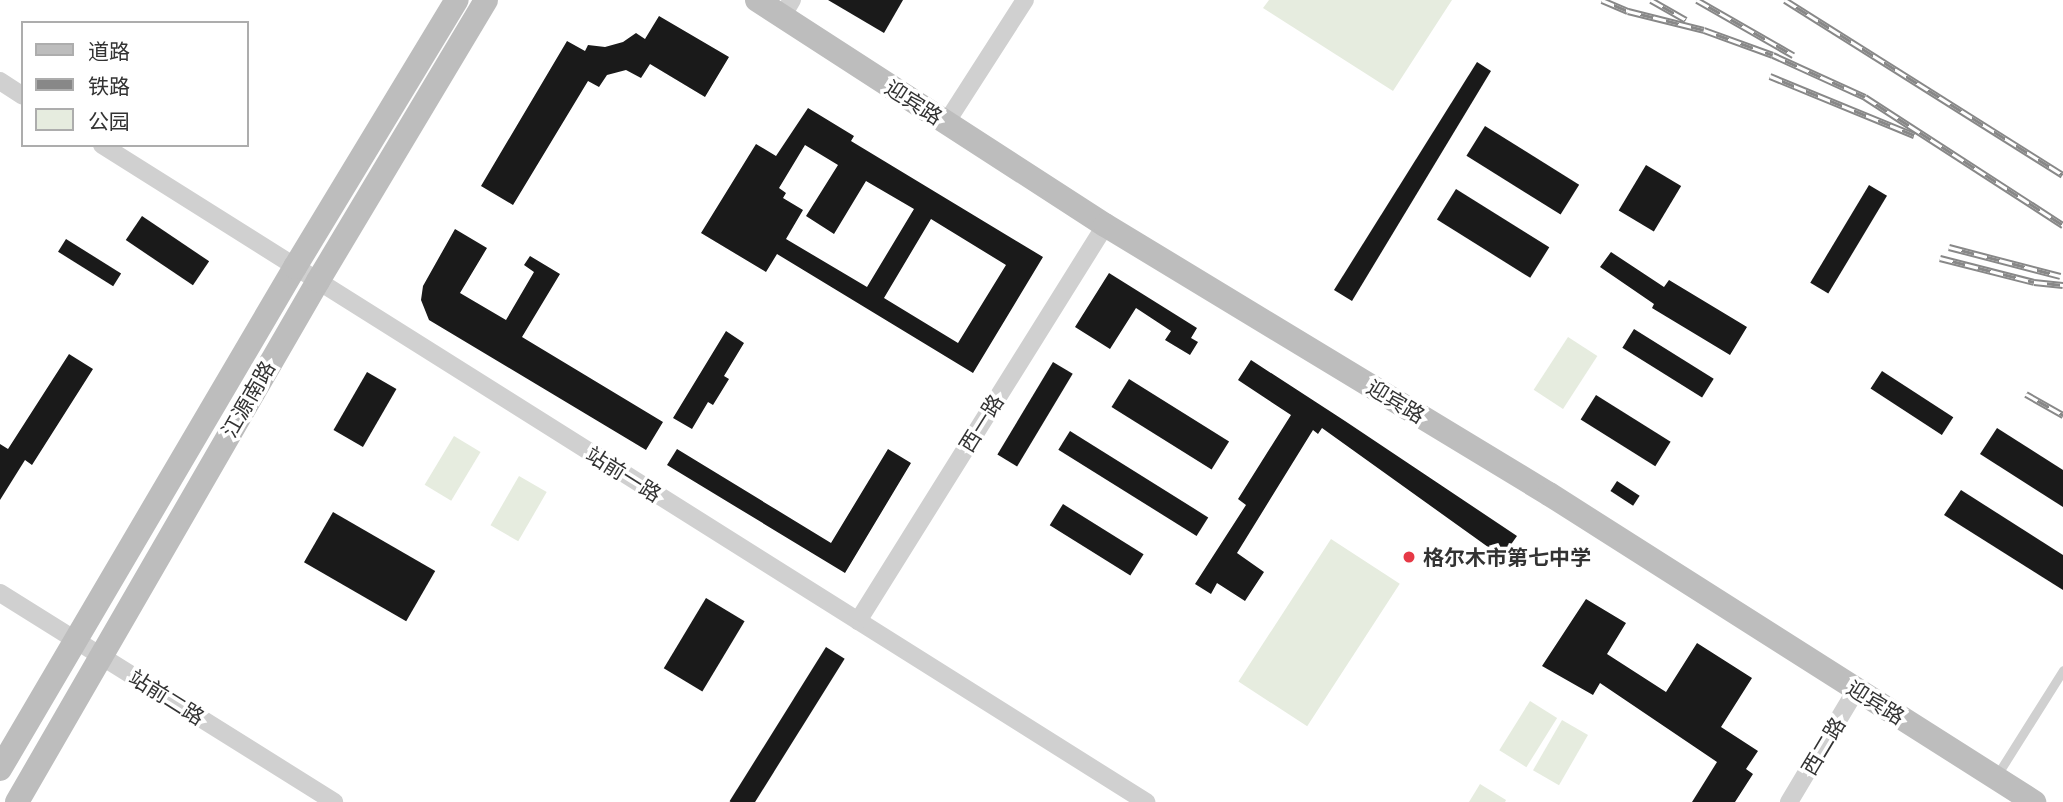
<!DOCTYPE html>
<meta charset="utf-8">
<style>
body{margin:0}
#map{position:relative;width:2063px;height:802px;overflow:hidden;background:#fff;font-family:"Noto Sans","Noto Sans SC",sans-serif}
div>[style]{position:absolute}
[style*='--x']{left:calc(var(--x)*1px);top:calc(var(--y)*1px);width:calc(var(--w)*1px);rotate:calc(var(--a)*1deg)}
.green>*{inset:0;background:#e6ecdf;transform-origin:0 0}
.building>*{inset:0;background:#1a1a1a;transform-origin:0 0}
.lane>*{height:9px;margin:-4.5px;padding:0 4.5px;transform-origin:4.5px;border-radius:4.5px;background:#d0d0d0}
.street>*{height:18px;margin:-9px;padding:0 9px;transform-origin:9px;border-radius:9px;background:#d0d0d0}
.secondary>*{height:24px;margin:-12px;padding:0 12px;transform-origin:12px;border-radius:12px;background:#bdbdbd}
.rail>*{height:7px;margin-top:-3.5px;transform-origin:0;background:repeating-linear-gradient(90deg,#fff 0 13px,#888 0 26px);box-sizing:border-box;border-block:2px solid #888}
.dots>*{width:19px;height:19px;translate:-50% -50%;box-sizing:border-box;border:4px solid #fff;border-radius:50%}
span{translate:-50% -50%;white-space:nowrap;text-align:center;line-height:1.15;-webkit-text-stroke:7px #fff;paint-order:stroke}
.street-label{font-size:21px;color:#333}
.poi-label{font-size:21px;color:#333;font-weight:700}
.left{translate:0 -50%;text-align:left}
.legend{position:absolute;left:21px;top:21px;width:228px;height:126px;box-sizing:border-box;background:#fff;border:2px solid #adadad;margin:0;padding:9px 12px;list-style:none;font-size:21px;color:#333}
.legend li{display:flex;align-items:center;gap:14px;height:35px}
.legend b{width:35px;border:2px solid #adadad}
</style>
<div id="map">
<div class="green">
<i style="clip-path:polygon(1269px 0,1452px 0,1393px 91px,1263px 8px)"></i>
<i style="left:1568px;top:337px;width:35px;height:63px;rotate:33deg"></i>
<i style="left:454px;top:436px;width:31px;height:57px;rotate:31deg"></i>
<i style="left:519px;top:476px;width:32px;height:57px;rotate:30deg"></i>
<i style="left:1331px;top:539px;width:82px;height:170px;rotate:33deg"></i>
<i style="left:1530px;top:701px;width:32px;height:58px;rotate:32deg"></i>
<i style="left:1562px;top:720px;width:30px;height:58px;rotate:30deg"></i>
<i style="clip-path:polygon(1480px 784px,1506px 800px,1505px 802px,1469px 802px)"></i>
</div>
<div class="building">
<i style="clip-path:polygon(828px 0,903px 0,884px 33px)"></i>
<i style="clip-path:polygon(659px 16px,729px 57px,705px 97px,650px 64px,641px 78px,626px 70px,607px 75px,599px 87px,588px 81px,513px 205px,481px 186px,567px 41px,585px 51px,588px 45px,605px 47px,623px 42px,636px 33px,645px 39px)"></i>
<i style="clip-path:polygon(1477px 62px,1491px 71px,1352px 301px,1334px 290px)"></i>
<i style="clip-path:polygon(evenodd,808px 108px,854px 136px,851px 141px,1043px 257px,973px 373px,777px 254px,766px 272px,701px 233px,756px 144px,776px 156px,808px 108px,805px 145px,838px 165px,806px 216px,834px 234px,866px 181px,914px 209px,867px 287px,786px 239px,803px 210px,783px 198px,786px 193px,779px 188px,805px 145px,808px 108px,931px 219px,1006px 265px,958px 343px,884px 298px,931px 219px)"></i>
<i style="left:1485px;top:126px;width:111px;height:35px;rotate:32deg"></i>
<i style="left:1646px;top:165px;width:41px;height:53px;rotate:31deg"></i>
<i style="left:1869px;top:185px;width:21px;height:114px;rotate:31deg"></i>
<i style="left:1456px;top:189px;width:110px;height:36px;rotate:32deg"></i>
<i style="left:142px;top:216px;width:81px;height:29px;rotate:34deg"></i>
<i style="clip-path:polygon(455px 229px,487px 248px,460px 293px,506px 320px,534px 272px,524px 265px,530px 256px,560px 274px,522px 337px,663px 422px,646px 450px,429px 320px,421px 300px,423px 286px)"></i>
<i style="left:66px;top:239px;width:65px;height:15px;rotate:32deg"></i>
<i style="clip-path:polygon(1611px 252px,1664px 287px,1669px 280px,1747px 327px,1730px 355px,1652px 308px,1654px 304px,1600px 267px)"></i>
<i style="clip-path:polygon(1109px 273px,1197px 328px,1191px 338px,1198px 342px,1190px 355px,1165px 340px,1171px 331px,1136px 308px,1110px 349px,1075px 327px)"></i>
<i style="left:1634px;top:329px;width:94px;height:22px;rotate:32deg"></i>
<i style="clip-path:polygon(726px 331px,744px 343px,724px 376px,729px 379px,713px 405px,708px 402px,692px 429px,673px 418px)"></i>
<i style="clip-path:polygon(69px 354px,93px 369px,32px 465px,25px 460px,0 500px,0 444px,8px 449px)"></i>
<i style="clip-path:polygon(1251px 360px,1345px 421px,1517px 536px,1502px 557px,1322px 428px,1318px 434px,1313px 430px,1237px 553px,1264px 572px,1245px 601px,1217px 583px,1211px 594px,1195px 584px,1246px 505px,1238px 499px,1291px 415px,1238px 380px)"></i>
<i style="left:1053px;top:362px;width:23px;height:108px;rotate:31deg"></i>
<i style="left:1882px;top:371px;width:85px;height:21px;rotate:33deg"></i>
<i style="left:367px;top:372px;width:34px;height:67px;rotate:30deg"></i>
<i style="left:1129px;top:379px;width:118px;height:33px;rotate:32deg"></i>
<i style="left:1596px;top:395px;width:88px;height:29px;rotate:32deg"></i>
<i style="clip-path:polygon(1997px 428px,2063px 470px,2063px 507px,1980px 454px)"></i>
<i style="left:1070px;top:431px;width:163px;height:22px;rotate:32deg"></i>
<i style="clip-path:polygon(677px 449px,831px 543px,888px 449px,911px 463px,845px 573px,667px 465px)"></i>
<i style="left:1617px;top:481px;width:27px;height:12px;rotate:33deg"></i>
<i style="clip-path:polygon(1961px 490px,2063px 555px,2063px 590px,1944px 515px)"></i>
<i style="left:1063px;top:504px;width:95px;height:25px;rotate:32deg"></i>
<i style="left:333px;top:512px;width:118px;height:58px;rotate:30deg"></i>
<i style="left:706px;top:598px;width:45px;height:82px;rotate:31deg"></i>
<i style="clip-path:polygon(1586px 599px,1626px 623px,1607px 654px,1666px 692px,1697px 643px,1752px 678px,1721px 727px,1758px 751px,1746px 769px,1753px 774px,1735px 802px,1692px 802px,1717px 762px,1600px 683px,1593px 695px,1542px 666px)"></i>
<i style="left:826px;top:647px;width:22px;height:182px;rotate:32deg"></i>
</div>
<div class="lane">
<i style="--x:1997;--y:775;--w:124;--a:-57.8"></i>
</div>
<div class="street">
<i style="--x:782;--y:17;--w:20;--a:-60"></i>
<i style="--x:0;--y:81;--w:27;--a:33"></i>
<i style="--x:946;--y:123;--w:146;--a:-57.3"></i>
<i style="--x:102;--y:145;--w:1234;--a:32.18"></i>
<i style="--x:0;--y:593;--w:394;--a:32"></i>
<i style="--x:858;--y:621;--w:467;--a:-58"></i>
<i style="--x:1789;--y:802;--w:131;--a:-59.1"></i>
</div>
<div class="secondary">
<i style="--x:757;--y:0;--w:414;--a:32.9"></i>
<i style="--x:1105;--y:225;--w:519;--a:31.21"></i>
<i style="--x:1549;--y:494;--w:575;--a:32.42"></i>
<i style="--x:0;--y:769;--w:582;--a:-59.56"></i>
<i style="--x:295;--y:267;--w:312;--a:-58.8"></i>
<i style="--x:17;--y:802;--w:602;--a:-59.98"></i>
<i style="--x:318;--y:281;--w:327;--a:-59.1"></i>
</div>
<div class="rail">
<i style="--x:1602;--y:0;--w:28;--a:23"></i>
<i style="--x:1628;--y:11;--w:78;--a:14"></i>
<i style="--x:1704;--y:30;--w:73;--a:19.9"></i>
<i style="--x:1773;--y:55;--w:101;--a:24.5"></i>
<i style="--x:1865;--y:97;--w:236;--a:32.9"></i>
<i style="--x:1651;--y:0;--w:40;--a:29.7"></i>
<i style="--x:1697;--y:0;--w:111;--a:29.8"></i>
<i style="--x:1785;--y:0;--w:328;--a:32.2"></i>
<i style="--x:1770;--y:76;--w:156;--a:22.3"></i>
<i style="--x:1949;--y:247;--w:115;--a:14.6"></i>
<i style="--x:1940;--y:258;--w:97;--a:14.3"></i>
<i style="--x:2034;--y:282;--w:29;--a:6"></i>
<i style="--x:2026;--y:394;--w:43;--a:29.6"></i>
</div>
<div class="dots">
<i style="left:1409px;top:557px;background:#e63946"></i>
</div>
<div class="street-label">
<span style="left:914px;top:102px;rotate:33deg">迎宾路</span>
<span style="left:248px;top:399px;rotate:-60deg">江源南路</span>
<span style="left:1396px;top:401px;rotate:31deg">迎宾路</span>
<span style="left:981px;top:423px;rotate:-58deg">西一路</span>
<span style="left:624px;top:474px;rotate:32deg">站前一路</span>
<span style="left:167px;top:697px;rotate:32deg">站前二路</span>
<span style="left:1876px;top:702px;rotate:32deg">迎宾路</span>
<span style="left:1823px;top:746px;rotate:-59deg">西二路</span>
</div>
<div class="poi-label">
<span class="left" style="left:1423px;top:557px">格尔木市第七中学</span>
</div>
<ul class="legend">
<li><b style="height:9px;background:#bdbdbd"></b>道路</li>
<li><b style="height:9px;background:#888"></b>铁路</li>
<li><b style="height:19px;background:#e6ecdf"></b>公园</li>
</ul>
</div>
